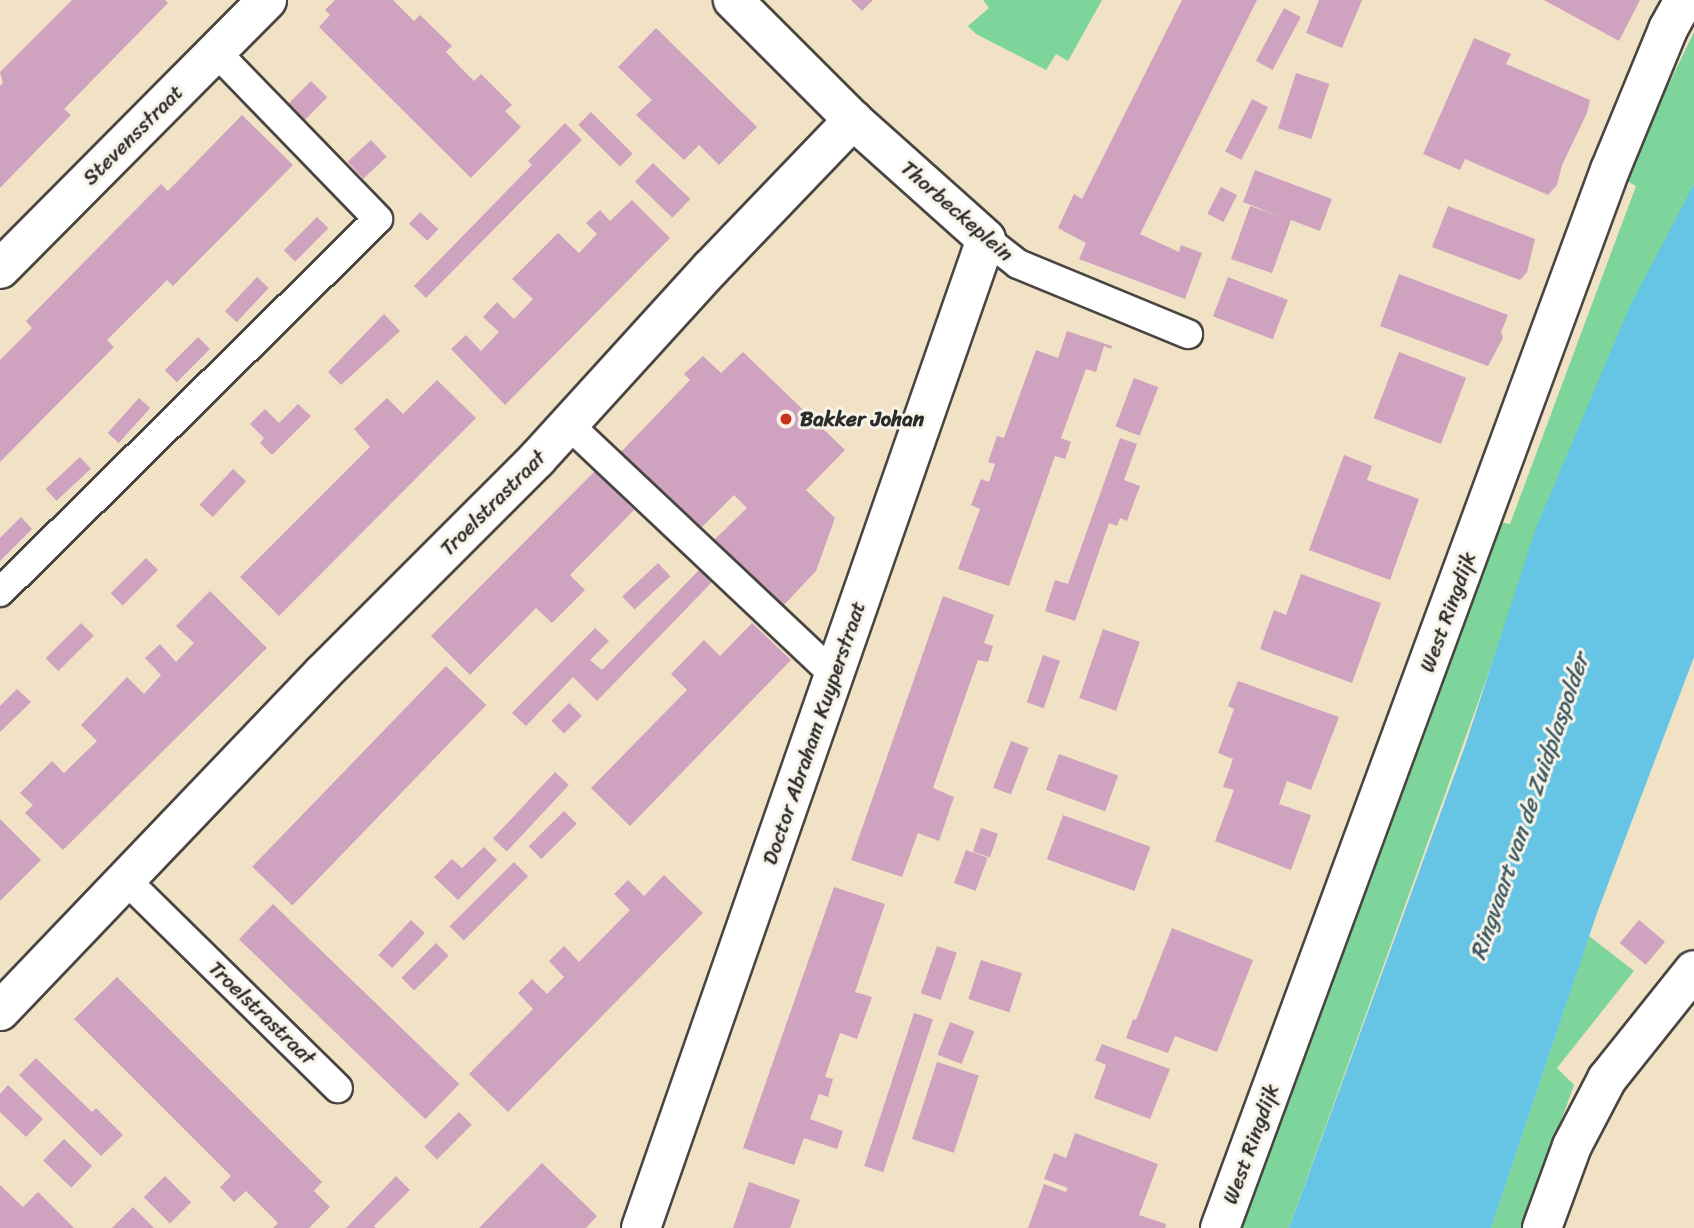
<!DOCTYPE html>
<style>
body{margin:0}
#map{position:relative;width:1694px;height:1228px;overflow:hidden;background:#f1e2c6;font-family:Sriracha,sans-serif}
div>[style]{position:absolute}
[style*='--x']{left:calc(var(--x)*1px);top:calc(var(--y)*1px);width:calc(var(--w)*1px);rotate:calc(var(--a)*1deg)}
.green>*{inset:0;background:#7dd59b}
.water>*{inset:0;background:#66c4e4}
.building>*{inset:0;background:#cfa2c0;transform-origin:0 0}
.roads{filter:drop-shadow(2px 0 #494642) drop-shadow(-2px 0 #494642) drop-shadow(0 2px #494642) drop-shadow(0 -2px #494642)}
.service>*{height:28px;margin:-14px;padding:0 14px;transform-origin:14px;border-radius:14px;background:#fff}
.minor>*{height:38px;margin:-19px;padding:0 19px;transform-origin:19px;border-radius:19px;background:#fff}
.dots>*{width:19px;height:19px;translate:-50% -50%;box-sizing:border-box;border:4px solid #f7f3e8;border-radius:50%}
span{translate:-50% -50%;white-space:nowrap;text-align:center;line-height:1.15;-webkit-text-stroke:6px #f7f3e8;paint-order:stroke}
.street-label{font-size:21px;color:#2b2b2b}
.poi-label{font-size:21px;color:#2b2b2b;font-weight:700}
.left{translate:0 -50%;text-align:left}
.water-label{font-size:23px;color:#3d5962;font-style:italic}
</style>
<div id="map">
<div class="green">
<i style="clip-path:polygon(983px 0,1102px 0,1068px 61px,1056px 54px,1046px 70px,976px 34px,968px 26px,989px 8px)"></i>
<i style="clip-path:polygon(1694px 32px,1694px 184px,1499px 644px,1289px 1228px,1238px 1228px,1498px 522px,1510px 524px,1636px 186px,1623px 179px)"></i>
<i style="clip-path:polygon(1589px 936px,1634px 971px,1557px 1068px,1574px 1085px,1522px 1228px,1491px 1228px)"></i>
</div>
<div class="water">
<i style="clip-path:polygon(1694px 184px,1694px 657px,1597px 913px,1491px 1228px,1289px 1228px,1465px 746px,1536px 528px,1630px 306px)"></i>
</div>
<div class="building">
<i style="clip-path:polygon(72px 0,165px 0,168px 3px,64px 109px,71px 115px,0 188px,0 86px,3px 83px,0 72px)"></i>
<i style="clip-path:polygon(335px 0,393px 0,414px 21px,420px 15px,452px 46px,446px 52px,460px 67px,474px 81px,481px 74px,512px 105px,505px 111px,521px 127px,471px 178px,319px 27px,330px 15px,325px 10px)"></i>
<i style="clip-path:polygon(851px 0,873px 0,862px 11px)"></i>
<i style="clip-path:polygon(1182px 0,1257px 0,1140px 234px,1179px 252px,1181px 245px,1202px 253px,1185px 299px,1079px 259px,1086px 243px,1058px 228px,1074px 194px,1082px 199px)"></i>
<i style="clip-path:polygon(1319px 0,1362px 0,1342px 48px,1306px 33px)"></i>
<i style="clip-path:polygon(1544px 0,1640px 0,1619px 41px)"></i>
<i style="left:1284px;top:8px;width:19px;height:60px;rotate:28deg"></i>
<i style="clip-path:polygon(656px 28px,757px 127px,719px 165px,699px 145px,684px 160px,636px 115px,652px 100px,618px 67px)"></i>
<i style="clip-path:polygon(1474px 38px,1511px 54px,1506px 64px,1590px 100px,1587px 113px,1562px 165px,1557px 185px,1548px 195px,1465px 159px,1460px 170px,1423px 154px)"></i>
<i style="left:1296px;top:73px;width:35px;height:58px;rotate:18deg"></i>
<i style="left:311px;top:81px;width:23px;height:32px;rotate:45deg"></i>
<i style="left:1252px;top:99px;width:18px;height:59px;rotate:27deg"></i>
<i style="left:591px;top:112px;width:59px;height:18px;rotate:45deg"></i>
<i style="clip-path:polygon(242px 115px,293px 165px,173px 286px,167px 280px,107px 340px,114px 347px,0 462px,0 360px,32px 328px,26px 321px,161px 184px,168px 191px)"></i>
<i style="clip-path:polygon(565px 123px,582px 140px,426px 298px,414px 286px,532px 165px,528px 161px)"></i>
<i style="left:371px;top:140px;width:23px;height:32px;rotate:47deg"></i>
<i style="left:653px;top:163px;width:52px;height:26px;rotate:44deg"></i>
<i style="clip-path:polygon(1255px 170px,1332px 199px,1320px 231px,1291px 220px,1272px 273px,1231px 259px,1250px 206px,1282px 217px,1243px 202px)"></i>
<i style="left:1221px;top:187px;width:18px;height:30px;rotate:27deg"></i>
<i style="clip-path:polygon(632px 200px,670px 238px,505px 405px,451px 349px,466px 335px,481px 351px,499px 332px,483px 317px,497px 302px,514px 319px,533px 299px,512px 279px,558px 233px,579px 253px,597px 234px,586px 223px,600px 210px,610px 221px)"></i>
<i style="clip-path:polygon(1448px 206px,1535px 239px,1527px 272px,1520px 280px,1432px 247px)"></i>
<i style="left:420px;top:212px;width:25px;height:16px;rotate:43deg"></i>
<i style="left:317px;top:217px;width:16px;height:47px;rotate:45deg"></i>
<i style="clip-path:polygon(1399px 274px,1508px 315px,1501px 332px,1503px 338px,1488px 366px,1380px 326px)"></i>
<i style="left:257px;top:277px;width:16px;height:47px;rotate:43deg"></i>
<i style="left:1228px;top:277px;width:64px;height:42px;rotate:21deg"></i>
<i style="clip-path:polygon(384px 314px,400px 331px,341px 385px,328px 372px)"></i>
<i style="clip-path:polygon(1067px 331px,1112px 346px,1111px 349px,1104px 346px,1096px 372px,1086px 369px,1061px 438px,1071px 442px,1065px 459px,1055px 456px,1009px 586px,958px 569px,980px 509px,971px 505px,981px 479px,989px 482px,995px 464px,988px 462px,997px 436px,1004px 438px,1036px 350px,1058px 358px)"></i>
<i style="left:198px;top:337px;width:17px;height:47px;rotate:45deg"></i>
<i style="clip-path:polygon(743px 352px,845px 450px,806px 490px,835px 518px,816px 571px,782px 607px,713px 541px,747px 508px,734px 495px,700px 529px,621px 452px,690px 380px,684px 374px,703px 356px,721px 373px)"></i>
<i style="left:1399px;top:352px;width:72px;height:71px;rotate:21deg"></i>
<i style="left:1134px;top:378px;width:26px;height:52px;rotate:21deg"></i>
<i style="clip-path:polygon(437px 380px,476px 418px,279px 616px,240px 577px,370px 447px,354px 429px,387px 398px,403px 414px)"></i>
<i style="left:139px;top:398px;width:15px;height:47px;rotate:42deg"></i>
<i style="clip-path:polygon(298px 404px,311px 416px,272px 455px,260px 443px,264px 438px,250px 424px,265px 409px,279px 423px)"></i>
<i style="clip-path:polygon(1120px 438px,1137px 444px,1124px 480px,1140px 486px,1127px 521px,1120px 518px,1117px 526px,1109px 523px,1075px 621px,1045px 611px,1055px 580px,1068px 584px)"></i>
<i style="clip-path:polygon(1344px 455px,1372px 466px,1367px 480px,1419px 499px,1390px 580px,1309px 550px)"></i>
<i style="left:80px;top:457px;width:16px;height:47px;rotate:47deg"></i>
<i style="left:233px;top:469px;width:18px;height:49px;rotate:43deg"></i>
<i style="clip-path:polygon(595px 471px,634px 510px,570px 575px,585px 590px,552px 623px,536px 608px,470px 675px,431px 636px)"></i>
<i style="clip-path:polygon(21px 517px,32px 529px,0 561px,0 538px)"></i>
<i style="left:146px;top:558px;width:17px;height:50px;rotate:45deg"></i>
<i style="left:658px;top:563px;width:18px;height:49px;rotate:47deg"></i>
<i style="clip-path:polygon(700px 569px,713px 581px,597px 701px,573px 677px,526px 726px,512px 713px,595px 628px,609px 641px,590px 660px,602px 670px)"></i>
<i style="clip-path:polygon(1301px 574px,1381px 603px,1352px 683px,1260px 649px,1274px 610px,1286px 615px)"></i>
<i style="clip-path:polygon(210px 591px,267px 648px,63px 850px,25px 813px,33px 805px,20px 793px,52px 761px,64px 773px,97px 741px,81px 725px,127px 677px,144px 694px,161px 675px,145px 658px,160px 644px,176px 662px,194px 643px,176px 626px)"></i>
<i style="clip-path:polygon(943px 596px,994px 615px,984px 643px,993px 646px,988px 662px,978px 660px,933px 788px,954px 797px,939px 841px,918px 833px,902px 877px,851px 860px)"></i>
<i style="left:81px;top:623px;width:18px;height:50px;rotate:45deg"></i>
<i style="clip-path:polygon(752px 623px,791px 660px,630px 826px,591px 788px,687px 690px,671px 674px,704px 640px,720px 656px)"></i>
<i style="left:1103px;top:629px;width:39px;height:73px;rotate:19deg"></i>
<i style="left:1043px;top:655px;width:18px;height:50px;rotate:19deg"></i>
<i style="left:446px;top:666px;width:56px;height:279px;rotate:44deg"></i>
<i style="clip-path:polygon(1238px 681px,1339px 717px,1311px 790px,1287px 781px,1279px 804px,1311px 815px,1291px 870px,1215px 841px,1234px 790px,1223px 787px,1233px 759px,1218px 753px,1234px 709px,1228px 706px)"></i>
<i style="clip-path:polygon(17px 689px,31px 702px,0 732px,0 706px)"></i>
<i style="left:569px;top:703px;width:18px;height:25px;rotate:45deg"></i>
<i style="left:1011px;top:741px;width:19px;height:50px;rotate:21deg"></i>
<i style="left:1059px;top:754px;width:63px;height:38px;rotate:20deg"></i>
<i style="left:555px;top:772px;width:19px;height:91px;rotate:43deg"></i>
<i style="left:564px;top:811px;width:18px;height:50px;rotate:45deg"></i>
<i style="left:1063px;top:815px;width:93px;height:47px;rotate:20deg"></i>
<i style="clip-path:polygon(0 819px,41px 860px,0 901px)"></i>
<i style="left:981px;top:828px;width:18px;height:25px;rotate:19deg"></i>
<i style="clip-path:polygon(484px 847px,497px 860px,458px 900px,434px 877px,452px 859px,462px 868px)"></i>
<i style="left:966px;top:850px;width:23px;height:35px;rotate:20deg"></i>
<i style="left:514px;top:862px;width:20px;height:91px;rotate:45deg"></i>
<i style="clip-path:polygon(664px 875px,703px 913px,508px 1112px,469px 1074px,533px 1009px,518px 993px,532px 979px,547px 994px,564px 977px,549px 961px,564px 946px,579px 962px,630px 910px,614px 894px,628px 880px,644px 896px)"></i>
<i style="clip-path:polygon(834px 887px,885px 904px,855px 992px,872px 997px,857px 1039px,840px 1033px,825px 1077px,833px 1079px,828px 1097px,819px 1094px,810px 1119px,843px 1131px,837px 1149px,804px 1138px,794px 1165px,743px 1148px)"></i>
<i style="left:273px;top:904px;width:259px;height:49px;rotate:44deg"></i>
<i style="left:411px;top:920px;width:19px;height:48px;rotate:43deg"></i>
<i style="left:1639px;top:920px;width:34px;height:30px;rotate:40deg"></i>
<i style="clip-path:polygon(1172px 928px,1253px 960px,1217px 1052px,1175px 1036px,1168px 1053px,1126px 1038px,1133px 1019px,1136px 1020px)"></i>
<i style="left:436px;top:943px;width:18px;height:49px;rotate:45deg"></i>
<i style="left:937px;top:946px;width:21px;height:50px;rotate:19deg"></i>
<i style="left:981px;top:960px;width:43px;height:41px;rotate:18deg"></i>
<i style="clip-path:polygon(117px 977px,322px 1182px,314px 1191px,330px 1207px,309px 1228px,273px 1228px,278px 1223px,246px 1191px,234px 1202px,220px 1187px,231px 1176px,74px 1019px)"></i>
<i style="left:914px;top:1013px;width:20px;height:161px;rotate:18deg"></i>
<i style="left:950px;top:1022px;width:26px;height:35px;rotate:21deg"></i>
<i style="clip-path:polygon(1102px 1044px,1170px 1069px,1150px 1119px,1094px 1098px,1106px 1065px,1095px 1060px)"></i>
<i style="clip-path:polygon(36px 1058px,92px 1112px,96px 1108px,123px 1135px,101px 1156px,19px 1075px)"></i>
<i style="left:937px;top:1062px;width:44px;height:81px;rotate:18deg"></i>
<i style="clip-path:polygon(8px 1085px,43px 1119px,26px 1137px,0 1112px,0 1094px)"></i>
<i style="left:459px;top:1112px;width:18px;height:49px;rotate:45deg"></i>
<i style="clip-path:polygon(1075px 1133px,1158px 1164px,1139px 1215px,1166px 1224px,1165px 1228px,1028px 1228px,1044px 1184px,1066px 1192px,1068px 1188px,1044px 1179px,1054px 1153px,1066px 1158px)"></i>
<i style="left:64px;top:1139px;width:39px;height:30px;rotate:44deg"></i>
<i style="clip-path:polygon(542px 1163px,597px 1216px,586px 1228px,479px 1228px)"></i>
<i style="left:165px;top:1176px;width:37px;height:30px;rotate:45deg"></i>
<i style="clip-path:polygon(396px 1176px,410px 1190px,374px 1226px,376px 1228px,346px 1228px)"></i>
<i style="clip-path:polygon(749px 1182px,800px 1200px,790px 1228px,733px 1228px)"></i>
<i style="clip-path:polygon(0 1185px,23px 1207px,38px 1192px,74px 1228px,0 1228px)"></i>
<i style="clip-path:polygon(133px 1207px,154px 1228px,112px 1228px)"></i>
</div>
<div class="roads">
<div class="service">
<i style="--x:986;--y:239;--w:41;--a:38"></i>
<i style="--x:1018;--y:264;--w:184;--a:22.4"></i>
<i style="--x:569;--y:425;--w:364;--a:43.3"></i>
<i style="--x:0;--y:592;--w:531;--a:-44.62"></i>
<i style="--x:378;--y:219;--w:233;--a:-134.1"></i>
<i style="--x:126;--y:880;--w:297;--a:44.5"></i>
</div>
<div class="minor">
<i style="--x:0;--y:269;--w:379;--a:-45.2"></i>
<i style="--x:0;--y:1011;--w:468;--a:-46.3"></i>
<i style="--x:323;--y:673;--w:303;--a:-45"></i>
<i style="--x:537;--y:459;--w:257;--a:-47.7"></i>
<i style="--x:710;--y:269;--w:207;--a:-46.2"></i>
<i style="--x:641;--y:1228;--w:1047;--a:-70.77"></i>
<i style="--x:986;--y:239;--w:178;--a:-138.2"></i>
<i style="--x:853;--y:120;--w:170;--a:-135"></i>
<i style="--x:1220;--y:1228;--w:1128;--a:-69.77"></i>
<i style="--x:1610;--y:170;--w:152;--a:-67.6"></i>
<i style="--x:1668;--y:29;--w:33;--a:-61"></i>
<i style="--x:1542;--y:1228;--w:87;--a:-69.9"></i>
<i style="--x:1572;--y:1146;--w:76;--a:-62.4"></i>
<i style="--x:1607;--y:1079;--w:139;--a:-51.4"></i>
</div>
</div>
<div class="dots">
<i style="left:786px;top:419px;background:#c8321e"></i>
</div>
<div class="street-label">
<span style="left:133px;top:135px;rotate:-45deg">Stevensstraat</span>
<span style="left:957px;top:211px;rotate:41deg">Thorbeckeplein</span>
<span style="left:493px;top:503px;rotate:-45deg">Troelstrastraat</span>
<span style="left:1448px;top:612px;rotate:-70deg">West Ringdijk</span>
<span style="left:814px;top:733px;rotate:-71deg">Doctor Abraham Kuyperstraat</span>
<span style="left:262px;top:1013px;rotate:44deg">Troelstrastraat</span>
<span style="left:1251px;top:1144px;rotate:-70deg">West Ringdijk</span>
</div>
<div class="poi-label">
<span class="left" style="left:800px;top:419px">Bakker Johan</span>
</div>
<div class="water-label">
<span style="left:1530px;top:807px;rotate:-71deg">Ringvaart van de Zuidplaspolder</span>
</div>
</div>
